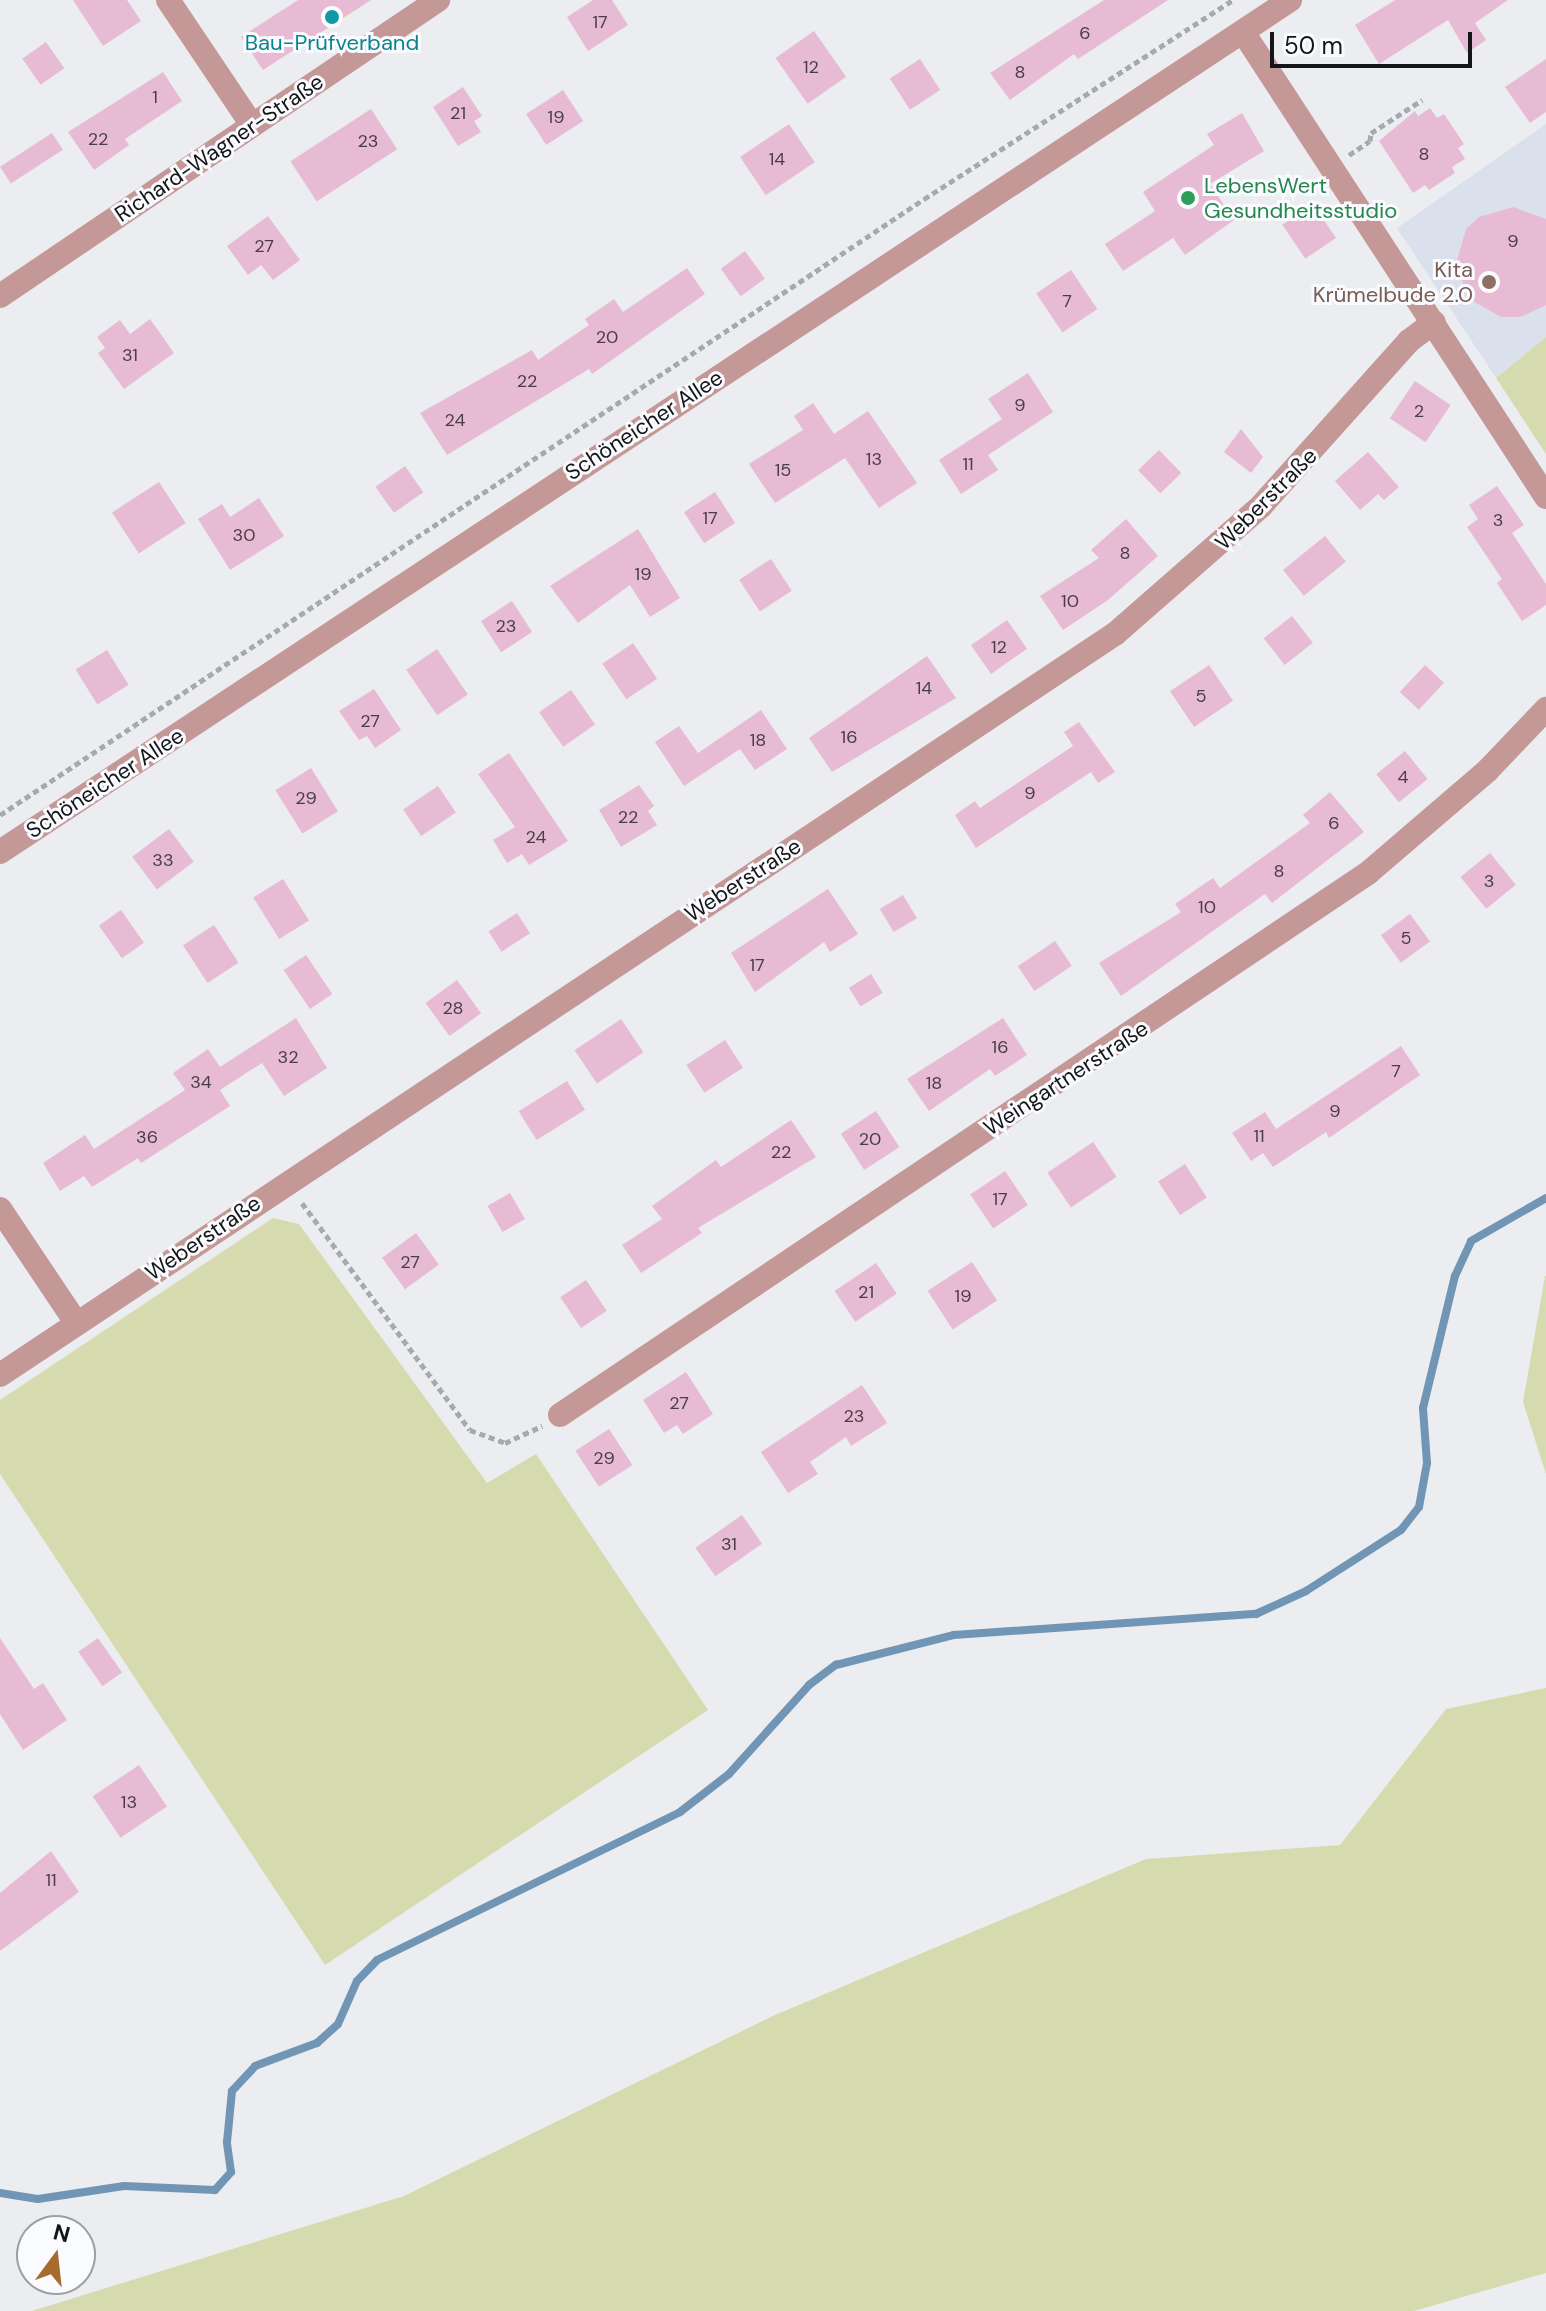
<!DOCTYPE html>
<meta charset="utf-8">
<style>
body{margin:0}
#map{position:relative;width:1546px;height:2311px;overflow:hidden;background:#ebedf1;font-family:"DM Sans",sans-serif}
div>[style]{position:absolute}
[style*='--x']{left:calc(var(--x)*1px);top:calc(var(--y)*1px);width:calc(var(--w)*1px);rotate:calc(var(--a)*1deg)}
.built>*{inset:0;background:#dbe1ec}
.green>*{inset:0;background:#d6dbaf}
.stream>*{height:8px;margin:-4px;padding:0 4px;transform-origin:4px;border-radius:4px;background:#7196b5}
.building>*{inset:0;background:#e8bbd4;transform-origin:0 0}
.path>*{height:5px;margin-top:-2.5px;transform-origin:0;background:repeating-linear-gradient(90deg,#a7a9ac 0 6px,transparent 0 10px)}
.minor>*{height:24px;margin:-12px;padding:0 12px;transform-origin:12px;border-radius:12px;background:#c59898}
.dots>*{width:22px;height:22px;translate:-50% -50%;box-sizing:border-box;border:4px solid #f9fbfe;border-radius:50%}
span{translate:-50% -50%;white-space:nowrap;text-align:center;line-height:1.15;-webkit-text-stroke:6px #f9fbfe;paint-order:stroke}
.number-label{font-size:18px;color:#493e46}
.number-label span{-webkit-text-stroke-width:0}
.culture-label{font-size:22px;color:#0d838f}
.street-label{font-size:22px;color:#141516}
.leisure-label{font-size:22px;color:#27864d}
.left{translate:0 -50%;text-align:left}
.education-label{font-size:22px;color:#785e54}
.right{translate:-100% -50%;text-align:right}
.north{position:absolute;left:16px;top:2215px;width:80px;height:80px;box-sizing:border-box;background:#f9fbfe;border:2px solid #9d9fa1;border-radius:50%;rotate:15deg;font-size:22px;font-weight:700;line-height:32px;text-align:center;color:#141516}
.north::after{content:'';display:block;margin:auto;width:28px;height:36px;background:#a86b2f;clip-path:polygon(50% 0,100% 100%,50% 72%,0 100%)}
.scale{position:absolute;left:1270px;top:32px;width:202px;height:36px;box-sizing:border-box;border:4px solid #141516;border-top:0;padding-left:10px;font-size:24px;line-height:28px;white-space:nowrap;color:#141516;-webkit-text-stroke:6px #f9fbfe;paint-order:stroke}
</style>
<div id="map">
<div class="built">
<i style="clip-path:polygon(1546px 124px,1546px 337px,1496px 378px,1397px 228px)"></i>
</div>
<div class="green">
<i style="clip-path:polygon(1546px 337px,1546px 454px,1496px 378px)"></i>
<i style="clip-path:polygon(273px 1218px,299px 1224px,487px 1483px,536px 1454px,708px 1710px,325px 1965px,0 1474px,0 1400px)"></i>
<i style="clip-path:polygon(1545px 1276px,1546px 1276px,1546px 1474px,1523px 1402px)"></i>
<i style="clip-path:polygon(1546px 1688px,1546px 2273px,1414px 2311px,32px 2311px,404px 2196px,775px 2015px,1146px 1859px,1340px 1845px,1446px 1709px)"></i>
</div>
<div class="stream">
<i style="--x:0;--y:2193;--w:38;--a:9"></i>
<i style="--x:38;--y:2199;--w:87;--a:-8.6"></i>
<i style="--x:124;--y:2186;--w:91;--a:2.5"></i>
<i style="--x:215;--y:2190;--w:24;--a:-48"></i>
<i style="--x:231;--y:2172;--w:30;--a:-98"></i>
<i style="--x:227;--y:2142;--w:51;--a:-84.4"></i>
<i style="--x:232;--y:2091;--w:34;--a:-47"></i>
<i style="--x:255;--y:2066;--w:66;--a:-20.4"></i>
<i style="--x:317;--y:2043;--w:28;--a:-42"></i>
<i style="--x:338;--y:2024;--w:47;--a:-66.2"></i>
<i style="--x:357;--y:1981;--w:29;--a:-46"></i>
<i style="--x:377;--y:1960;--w:337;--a:-26"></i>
<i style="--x:680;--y:1812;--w:62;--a:-37.8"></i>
<i style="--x:729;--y:1774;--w:120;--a:-48"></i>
<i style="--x:809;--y:1685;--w:34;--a:-37"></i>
<i style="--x:836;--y:1665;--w:122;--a:-14.3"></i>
<i style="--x:954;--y:1635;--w:303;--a:-4"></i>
<i style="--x:1256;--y:1614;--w:55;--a:-24.7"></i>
<i style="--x:1306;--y:1591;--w:113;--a:-32.7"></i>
<i style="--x:1401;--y:1530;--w:29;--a:-52"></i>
<i style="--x:1419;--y:1507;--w:45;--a:-79.7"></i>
<i style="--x:1427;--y:1463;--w:55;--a:-94.2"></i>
<i style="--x:1423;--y:1408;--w:136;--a:-76.4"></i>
<i style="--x:1455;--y:1276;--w:38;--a:-65"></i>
<i style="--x:1471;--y:1241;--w:86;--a:-29.8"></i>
</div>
<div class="building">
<i style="clip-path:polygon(73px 0,127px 0,141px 21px,103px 46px)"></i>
<i style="clip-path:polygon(298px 0,371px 0,263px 70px,241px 37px)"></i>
<i style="clip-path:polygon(593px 0,612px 0,628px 25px,588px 51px,567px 17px)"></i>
<i style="clip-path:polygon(1104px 0,1168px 0,1078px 59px,1074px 54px,1010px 100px,990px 73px)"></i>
<i style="clip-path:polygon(1395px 0,1508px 0,1475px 23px,1486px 40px,1467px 53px,1448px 20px,1379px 64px,1355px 25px)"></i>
<i style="left:814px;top:31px;width:56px;height:47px;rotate:55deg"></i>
<i style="left:46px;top:42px;width:32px;height:29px;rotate:55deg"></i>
<i style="left:920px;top:59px;width:37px;height:36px;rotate:57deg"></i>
<i style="clip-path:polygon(1546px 59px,1546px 112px,1530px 123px,1505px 87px)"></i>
<i style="clip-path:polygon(163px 72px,182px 101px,125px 139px,129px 145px,94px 170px,68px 132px)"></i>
<i style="clip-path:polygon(463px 87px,482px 116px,474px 121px,481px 132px,458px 146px,433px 107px)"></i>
<i style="left:563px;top:90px;width:37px;height:44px;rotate:57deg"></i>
<i style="clip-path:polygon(1430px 108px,1437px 118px,1444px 114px,1464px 144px,1458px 148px,1465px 159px,1452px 167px,1455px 173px,1429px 190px,1425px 185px,1413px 193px,1379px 141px,1415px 111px,1418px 116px)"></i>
<i style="left:371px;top:109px;width:48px;height:96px;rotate:57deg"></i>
<i style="clip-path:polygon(1242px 113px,1264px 151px,1210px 184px,1234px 220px,1185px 255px,1173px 238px,1123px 271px,1105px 244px,1155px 211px,1143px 192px,1214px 145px,1207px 134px)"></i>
<i style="left:789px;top:124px;width:46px;height:59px;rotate:56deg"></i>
<i style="left:52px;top:133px;width:20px;height:62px;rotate:57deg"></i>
<i style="left:1313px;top:204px;width:41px;height:37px;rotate:56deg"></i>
<i style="clip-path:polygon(1513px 207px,1546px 219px,1546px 305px,1520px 317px,1501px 317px,1469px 299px,1456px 264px,1466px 229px,1479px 217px)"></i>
<i style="clip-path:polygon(268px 216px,300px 260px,273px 280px,261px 265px,248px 275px,227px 246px)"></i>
<i style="left:745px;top:251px;width:34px;height:30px;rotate:54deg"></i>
<i style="clip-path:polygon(687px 268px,705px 294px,592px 374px,589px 369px,447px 455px,420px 413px,532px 350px,538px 360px,589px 325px,585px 319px,614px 299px,623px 312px)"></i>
<i style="left:1071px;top:270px;width:47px;height:42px;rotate:56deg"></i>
<i style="clip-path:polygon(150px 319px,174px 353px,124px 389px,98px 353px,105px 348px,97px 337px,120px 320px,130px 334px)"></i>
<i style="clip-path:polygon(1028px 373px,1053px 412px,988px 455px,998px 470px,961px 494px,939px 460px,1002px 419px,988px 399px)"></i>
<i style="left:1415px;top:381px;width:43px;height:45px;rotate:34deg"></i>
<i style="clip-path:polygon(813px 403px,834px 434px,868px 411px,917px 483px,879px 508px,845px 458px,775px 503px,749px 464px,803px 430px,794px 416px)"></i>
<i style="clip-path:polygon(1241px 429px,1263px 457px,1251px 473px,1224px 452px)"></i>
<i style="left:1159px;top:450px;width:32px;height:29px;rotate:46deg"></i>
<i style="clip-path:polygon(1368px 452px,1399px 487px,1384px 500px,1378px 494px,1360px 510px,1335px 481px)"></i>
<i style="left:405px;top:466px;width:32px;height:36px;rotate:55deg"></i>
<i style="left:159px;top:482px;width:49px;height:56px;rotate:57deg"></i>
<i style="clip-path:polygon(1497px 486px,1524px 525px,1512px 533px,1546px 584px,1546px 605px,1522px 621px,1497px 583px,1502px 579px,1467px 527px,1478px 519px,1469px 505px)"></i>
<i style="left:715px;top:492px;width:37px;height:37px;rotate:57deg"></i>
<i style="clip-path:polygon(259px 498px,284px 536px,230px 570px,198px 519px,222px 504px,230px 517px)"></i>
<i style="clip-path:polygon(1126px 519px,1158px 556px,1108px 600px,1063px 630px,1040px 596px,1099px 558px,1091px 550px)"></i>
<i style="clip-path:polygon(638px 529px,680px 598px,650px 617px,630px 585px,578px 623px,550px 586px)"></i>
<i style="left:1325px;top:536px;width:33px;height:54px;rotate:51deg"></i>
<i style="left:771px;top:559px;width:38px;height:38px;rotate:57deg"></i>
<i style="left:512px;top:601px;width:37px;height:37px;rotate:57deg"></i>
<i style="left:1292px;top:616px;width:34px;height:36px;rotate:52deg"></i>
<i style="left:1007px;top:620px;width:35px;height:44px;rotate:55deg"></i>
<i style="left:633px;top:643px;width:43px;height:37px;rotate:56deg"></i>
<i style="left:437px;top:649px;width:55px;height:37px;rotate:56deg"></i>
<i style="left:107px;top:650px;width:41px;height:37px;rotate:58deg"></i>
<i style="clip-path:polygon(927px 656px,956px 698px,832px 772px,809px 738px)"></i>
<i style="left:1209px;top:665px;width:43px;height:47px;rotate:56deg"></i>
<i style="left:1425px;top:665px;width:26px;height:37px;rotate:43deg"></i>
<i style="clip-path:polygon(374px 689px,401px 730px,375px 748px,367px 736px,359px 740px,339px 711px)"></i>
<i style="left:571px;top:690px;width:42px;height:39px;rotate:55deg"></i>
<i style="clip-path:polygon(761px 710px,787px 749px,755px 770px,740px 749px,684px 786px,655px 742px,679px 726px,698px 753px)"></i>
<i style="clip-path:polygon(1079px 722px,1115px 772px,1098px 783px,1091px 772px,976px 848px,955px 815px,975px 801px,980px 808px,1073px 746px,1064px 732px)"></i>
<i style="left:1405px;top:751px;width:36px;height:37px;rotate:51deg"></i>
<i style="clip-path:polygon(509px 753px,568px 841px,529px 865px,522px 854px,507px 863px,493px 840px,515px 827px,478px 774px)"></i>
<i style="left:311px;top:768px;width:51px;height:42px;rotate:58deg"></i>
<i style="clip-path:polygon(639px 785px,654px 806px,648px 811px,657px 825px,621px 847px,599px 810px)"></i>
<i style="left:438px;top:786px;width:32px;height:42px;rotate:56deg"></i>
<i style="clip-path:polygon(1330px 792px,1364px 832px,1272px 903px,1265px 894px,1121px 996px,1099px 963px,1181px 912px,1175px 904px,1213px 878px,1220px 888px,1310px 823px,1303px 815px)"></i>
<i style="left:169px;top:829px;width:41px;height:46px;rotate:53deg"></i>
<i style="left:1490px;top:853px;width:41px;height:38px;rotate:51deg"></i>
<i style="left:283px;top:879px;width:49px;height:35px;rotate:58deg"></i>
<i style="clip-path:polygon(828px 889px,858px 934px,830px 952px,824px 942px,755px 992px,731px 953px)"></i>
<i style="left:903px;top:895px;width:27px;height:27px;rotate:59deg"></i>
<i style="left:121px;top:910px;width:40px;height:27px;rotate:55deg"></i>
<i style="left:517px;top:913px;width:24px;height:34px;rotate:57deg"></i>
<i style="left:1410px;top:914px;width:34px;height:36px;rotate:54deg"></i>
<i style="left:214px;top:925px;width:45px;height:37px;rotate:57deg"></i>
<i style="left:1055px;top:941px;width:30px;height:45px;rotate:56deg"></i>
<i style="left:306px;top:955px;width:47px;height:27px;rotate:56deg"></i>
<i style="left:871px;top:974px;width:22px;height:26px;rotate:58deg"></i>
<i style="left:457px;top:980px;width:41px;height:39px;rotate:54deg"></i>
<i style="clip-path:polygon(296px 1018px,327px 1068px,284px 1096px,262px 1063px,220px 1090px,230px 1106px,141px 1163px,138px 1158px,92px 1187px,84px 1176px,60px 1191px,43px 1163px,85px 1135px,94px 1149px,185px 1090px,173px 1073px,208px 1049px,220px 1067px)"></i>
<i style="clip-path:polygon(1003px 1018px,1027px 1055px,995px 1076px,990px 1069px,929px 1111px,907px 1079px)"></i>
<i style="left:621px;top:1019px;width:40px;height:56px;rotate:56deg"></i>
<i style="left:725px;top:1040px;width:33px;height:46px;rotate:57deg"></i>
<i style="clip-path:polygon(1401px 1046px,1420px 1075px,1329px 1138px,1326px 1132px,1273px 1167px,1263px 1153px,1251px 1161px,1232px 1133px,1265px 1112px,1276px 1129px)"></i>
<i style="left:567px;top:1081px;width:34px;height:57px;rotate:58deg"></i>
<i style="left:876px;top:1111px;width:43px;height:42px;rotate:57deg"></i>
<i style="clip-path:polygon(791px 1120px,816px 1157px,698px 1228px,702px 1233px,641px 1273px,622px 1245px,662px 1219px,652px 1206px,716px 1160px,721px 1167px)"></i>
<i style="left:1093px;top:1142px;width:42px;height:55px;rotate:56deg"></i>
<i style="left:1185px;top:1164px;width:40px;height:32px;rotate:57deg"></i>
<i style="left:1005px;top:1171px;width:41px;height:42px;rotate:56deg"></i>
<i style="left:510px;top:1193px;width:30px;height:26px;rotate:60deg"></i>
<i style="left:416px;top:1233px;width:39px;height:42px;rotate:54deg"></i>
<i style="left:972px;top:1262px;width:46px;height:53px;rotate:57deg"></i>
<i style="left:876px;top:1263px;width:37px;height:50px;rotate:56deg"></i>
<i style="left:586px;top:1280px;width:37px;height:31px;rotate:56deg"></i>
<i style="clip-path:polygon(686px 1372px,713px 1414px,683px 1434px,677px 1425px,664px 1433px,643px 1400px)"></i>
<i style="clip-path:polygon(862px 1385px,887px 1423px,851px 1446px,846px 1437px,810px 1462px,818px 1474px,788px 1493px,761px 1452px)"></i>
<i style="left:609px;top:1429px;width:43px;height:40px;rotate:57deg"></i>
<i style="left:742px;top:1515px;width:35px;height:57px;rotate:55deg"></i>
<i style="clip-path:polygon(0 1638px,34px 1689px,43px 1683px,67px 1720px,23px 1750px,0 1714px)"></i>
<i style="left:98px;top:1638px;width:42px;height:24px;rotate:55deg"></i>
<i style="left:139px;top:1765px;width:50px;height:56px;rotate:56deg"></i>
<i style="clip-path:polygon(51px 1851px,79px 1892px,0 1951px,0 1893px)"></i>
</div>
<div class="path">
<i style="--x:1349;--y:155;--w:25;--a:-34"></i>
<i style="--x:1370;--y:141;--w:8;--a:-83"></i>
<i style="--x:1371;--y:133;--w:61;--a:-32.9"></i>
<i style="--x:0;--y:815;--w:1111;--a:-33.69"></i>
<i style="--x:924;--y:199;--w:368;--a:-32.8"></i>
<i style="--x:302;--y:1203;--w:282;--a:53.5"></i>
<i style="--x:470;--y:1430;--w:37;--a:20"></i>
<i style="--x:505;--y:1443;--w:41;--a:-24.7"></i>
</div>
<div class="minor">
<i style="--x:168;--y:0;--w:151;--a:56.1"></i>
<i style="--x:1243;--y:32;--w:555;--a:56.91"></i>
<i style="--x:0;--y:296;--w:529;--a:-34.05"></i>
<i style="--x:0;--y:852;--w:1546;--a:-33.44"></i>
<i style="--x:0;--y:1209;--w:138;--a:56.2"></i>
<i style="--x:0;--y:1375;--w:1339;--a:-33.61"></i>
<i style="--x:1115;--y:634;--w:194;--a:-41.2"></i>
<i style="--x:1261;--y:506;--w:222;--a:-48.1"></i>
<i style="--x:1409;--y:341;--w:31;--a:-37"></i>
<i style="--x:560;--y:1415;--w:973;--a:-33.85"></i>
<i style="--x:1368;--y:873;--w:157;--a:-40.6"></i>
<i style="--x:1487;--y:771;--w:86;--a:-46.4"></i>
</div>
<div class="dots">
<i style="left:332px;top:17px;background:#0f9aa8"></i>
<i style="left:1188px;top:198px;background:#2e9e5b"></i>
<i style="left:1489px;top:282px;background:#8d6e63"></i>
</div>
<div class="number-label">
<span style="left:600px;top:22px">17</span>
<span style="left:1085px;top:33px">6</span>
<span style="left:811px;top:67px">12</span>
<span style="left:1020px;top:72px">8</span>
<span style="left:155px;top:97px">1</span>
<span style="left:458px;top:113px">21</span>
<span style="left:556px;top:117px">19</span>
<span style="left:98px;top:139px">22</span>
<span style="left:368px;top:141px">23</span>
<span style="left:1424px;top:154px">8</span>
<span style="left:777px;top:159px">14</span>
<span style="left:1513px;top:241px">9</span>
<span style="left:264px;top:246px">27</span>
<span style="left:1067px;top:301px">7</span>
<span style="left:607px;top:337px">20</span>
<span style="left:130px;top:355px">31</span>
<span style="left:527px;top:381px">22</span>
<span style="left:1020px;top:405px">9</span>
<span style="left:1419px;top:411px">2</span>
<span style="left:455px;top:420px">24</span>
<span style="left:874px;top:459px">13</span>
<span style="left:968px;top:464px">11</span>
<span style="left:783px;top:470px">15</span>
<span style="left:710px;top:518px">17</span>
<span style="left:1498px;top:520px">3</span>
<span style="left:244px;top:535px">30</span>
<span style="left:1125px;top:553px">8</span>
<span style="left:643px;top:574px">19</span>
<span style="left:1070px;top:601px">10</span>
<span style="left:506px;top:626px">23</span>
<span style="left:999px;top:647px">12</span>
<span style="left:924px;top:688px">14</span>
<span style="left:1201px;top:696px">5</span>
<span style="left:370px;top:721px">27</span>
<span style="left:849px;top:737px">16</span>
<span style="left:758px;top:740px">18</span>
<span style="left:1403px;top:777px">4</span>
<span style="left:1030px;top:793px">9</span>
<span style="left:306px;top:798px">29</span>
<span style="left:628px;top:817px">22</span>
<span style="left:1334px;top:823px">6</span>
<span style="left:536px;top:837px">24</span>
<span style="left:163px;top:860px">33</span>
<span style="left:1279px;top:871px">8</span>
<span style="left:1489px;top:881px">3</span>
<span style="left:1207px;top:907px">10</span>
<span style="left:1406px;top:938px">5</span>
<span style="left:757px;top:965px">17</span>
<span style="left:453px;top:1008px">28</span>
<span style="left:1000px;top:1047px">16</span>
<span style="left:288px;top:1057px">32</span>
<span style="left:1396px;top:1071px">7</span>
<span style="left:201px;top:1082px">34</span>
<span style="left:934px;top:1083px">18</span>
<span style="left:1335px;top:1111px">9</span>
<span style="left:1259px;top:1136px">11</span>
<span style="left:147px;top:1137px">36</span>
<span style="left:870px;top:1139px">20</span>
<span style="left:781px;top:1152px">22</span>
<span style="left:1000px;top:1199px">17</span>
<span style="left:410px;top:1262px">27</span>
<span style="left:866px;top:1292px">21</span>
<span style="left:963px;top:1296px">19</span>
<span style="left:679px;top:1403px">27</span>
<span style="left:854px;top:1416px">23</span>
<span style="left:604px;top:1458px">29</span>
<span style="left:729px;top:1544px">31</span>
<span style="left:129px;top:1802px">13</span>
<span style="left:51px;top:1880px">11</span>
</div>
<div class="culture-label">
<span style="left:332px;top:43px">Bau-Prüfverband</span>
</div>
<div class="street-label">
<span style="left:219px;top:148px;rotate:-34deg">Richard-Wagner-Straße</span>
<span style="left:644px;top:425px;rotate:-33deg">Schöneicher Allee</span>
<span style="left:1266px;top:499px;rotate:-45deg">Weberstraße</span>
<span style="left:105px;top:783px;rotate:-33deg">Schöneicher Allee</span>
<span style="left:743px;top:880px;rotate:-33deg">Weberstraße</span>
<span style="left:1066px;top:1078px;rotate:-33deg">Weingartnerstraße</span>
<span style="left:203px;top:1238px;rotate:-34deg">Weberstraße</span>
</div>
<div class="leisure-label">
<span class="left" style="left:1204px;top:198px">LebensWert<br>Gesundheitsstudio</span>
</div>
<div class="education-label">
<span class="right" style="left:1473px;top:282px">Kita<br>Krümelbude 2.0</span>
</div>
<div class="north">N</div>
<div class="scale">50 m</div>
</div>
